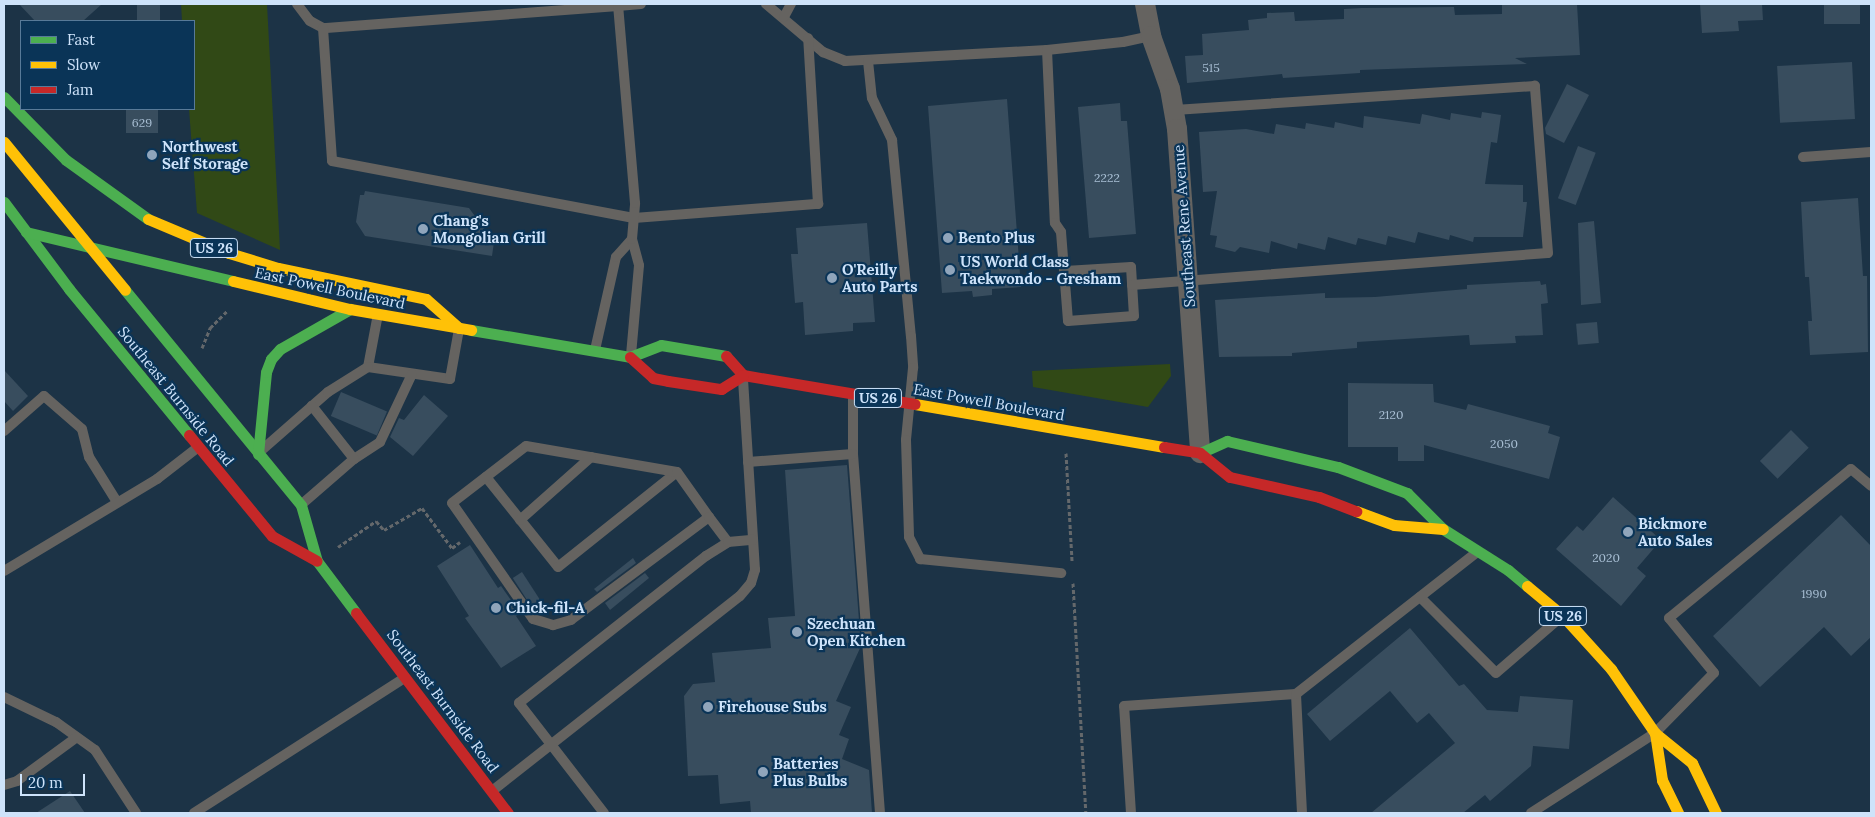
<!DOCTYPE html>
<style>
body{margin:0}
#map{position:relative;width:1875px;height:817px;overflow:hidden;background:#1c3346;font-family:Lora,serif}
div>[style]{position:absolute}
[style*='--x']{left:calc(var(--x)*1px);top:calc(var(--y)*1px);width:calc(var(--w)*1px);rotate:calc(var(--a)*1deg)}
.green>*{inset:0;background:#314916}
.building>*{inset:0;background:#384d5e;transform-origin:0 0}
.path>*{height:3px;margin-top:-1.5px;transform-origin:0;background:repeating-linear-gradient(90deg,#64686b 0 4px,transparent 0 6.5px)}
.lane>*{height:10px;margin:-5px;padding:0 5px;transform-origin:5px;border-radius:5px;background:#656360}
.street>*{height:20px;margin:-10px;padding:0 10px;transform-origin:10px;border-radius:10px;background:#656360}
.fast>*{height:11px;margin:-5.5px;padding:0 5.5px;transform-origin:5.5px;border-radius:5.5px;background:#4caf50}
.slow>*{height:11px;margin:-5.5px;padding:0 5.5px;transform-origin:5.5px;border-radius:5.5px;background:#ffc107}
.jam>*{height:11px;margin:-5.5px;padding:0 5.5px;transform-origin:5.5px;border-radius:5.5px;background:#c62828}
.dots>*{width:14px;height:14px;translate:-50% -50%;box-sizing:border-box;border:2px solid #0a3457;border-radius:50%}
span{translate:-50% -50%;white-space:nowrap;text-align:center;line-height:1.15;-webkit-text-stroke:4.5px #0a3457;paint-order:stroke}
.number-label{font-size:12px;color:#a8bed3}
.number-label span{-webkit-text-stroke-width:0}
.shield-label span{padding:1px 4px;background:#0a3457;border:1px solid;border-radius:4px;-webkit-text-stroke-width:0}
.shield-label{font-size:14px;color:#cee3fa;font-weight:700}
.poi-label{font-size:15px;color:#cee3fa;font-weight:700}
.left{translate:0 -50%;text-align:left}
.street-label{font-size:15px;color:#cee3fa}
.frame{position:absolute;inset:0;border:5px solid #cee3fa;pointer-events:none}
.legend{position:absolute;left:20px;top:20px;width:175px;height:90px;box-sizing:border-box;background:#0a3457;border:1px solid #587a98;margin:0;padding:6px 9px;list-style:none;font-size:15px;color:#cee3fa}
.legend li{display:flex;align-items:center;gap:10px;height:25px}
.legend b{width:25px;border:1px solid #587a98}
.scale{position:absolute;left:20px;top:774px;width:65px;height:22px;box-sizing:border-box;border:2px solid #cee3fa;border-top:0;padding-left:6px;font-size:15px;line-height:18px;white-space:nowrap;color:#cee3fa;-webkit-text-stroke:4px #0a3457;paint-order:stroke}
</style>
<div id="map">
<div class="green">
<i style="clip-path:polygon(181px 4px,267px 4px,280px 250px,197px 213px,189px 109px,194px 109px,194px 21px,182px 21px)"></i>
<i style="clip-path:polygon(1170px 364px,1171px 376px,1148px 407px,1033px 387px,1032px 371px)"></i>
</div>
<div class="building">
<i style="clip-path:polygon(19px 4px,102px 4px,83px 21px,35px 21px)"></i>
<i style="left:137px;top:4px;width:23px;height:17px"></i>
<i style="clip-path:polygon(1502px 4px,1577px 4px,1580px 55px,1515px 58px,1527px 64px,1360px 70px,1360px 73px,1283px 78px,1282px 74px,1187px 83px,1185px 56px,1203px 55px,1202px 34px,1249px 30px,1248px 20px,1267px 18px,1267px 13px,1294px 12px,1295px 21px,1344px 19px,1344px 9px,1362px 8px,1454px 7px,1455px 15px,1502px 14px)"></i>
<i style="clip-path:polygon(1700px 4px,1762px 4px,1763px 20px,1738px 21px,1739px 31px,1702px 33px)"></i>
<i style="left:1824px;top:4px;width:36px;height:20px"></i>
<i style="left:1852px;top:62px;width:57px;height:75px;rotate:87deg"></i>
<i style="clip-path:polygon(1567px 84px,1589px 95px,1564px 143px,1546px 134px,1545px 128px)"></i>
<i style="clip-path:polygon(1007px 99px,1021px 287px,992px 289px,992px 295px,973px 297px,972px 291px,942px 293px,928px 106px)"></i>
<i style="clip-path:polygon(1120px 103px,1121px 121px,1127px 121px,1136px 234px,1089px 238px,1078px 107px)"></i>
<i style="left:126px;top:109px;width:32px;height:24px"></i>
<i style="clip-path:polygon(1482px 112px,1501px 115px,1497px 143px,1491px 142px,1485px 184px,1523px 185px,1523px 202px,1527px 202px,1523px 237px,1474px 237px,1473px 242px,1450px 235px,1449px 240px,1418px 232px,1415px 243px,1388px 236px,1386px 245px,1358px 238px,1356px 245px,1328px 237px,1325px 250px,1298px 243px,1297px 249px,1271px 241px,1269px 253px,1240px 247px,1235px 252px,1215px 247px,1217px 236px,1210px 235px,1217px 191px,1203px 192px,1199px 132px,1246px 129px,1274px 134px,1276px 124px,1305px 129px,1306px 123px,1334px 128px,1335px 122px,1363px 128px,1364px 116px,1420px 124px,1422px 114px,1450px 120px,1451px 113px,1481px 118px)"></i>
<i style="left:1578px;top:146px;width:19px;height:56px;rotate:21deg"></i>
<i style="clip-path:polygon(365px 191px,469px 208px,494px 242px,492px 256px,365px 236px,356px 222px,360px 195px,364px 195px)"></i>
<i style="clip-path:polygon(1858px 198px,1863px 276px,1867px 276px,1868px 352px,1810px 355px,1808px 321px,1812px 321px,1809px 277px,1805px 277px,1801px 202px)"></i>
<i style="clip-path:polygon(1594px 221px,1601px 303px,1581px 305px,1578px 223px)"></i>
<i style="clip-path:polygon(867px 223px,875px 322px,853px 323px,853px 331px,805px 335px,803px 302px,795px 303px,791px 254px,798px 254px,796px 228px)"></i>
<i style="clip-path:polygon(1540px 281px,1541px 285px,1546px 284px,1548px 303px,1541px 304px,1543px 335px,1515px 336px,1516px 343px,1470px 345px,1469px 335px,1357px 342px,1357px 348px,1292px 353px,1292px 356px,1219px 357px,1215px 300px,1325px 293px,1325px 298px,1375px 297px,1467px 289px,1467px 285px)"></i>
<i style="left:1597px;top:322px;width:21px;height:21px;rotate:85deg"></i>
<i style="clip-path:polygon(4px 370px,28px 396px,13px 411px,4px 401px)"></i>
<i style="clip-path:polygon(1348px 383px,1433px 384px,1434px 402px,1466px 410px,1468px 404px,1550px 426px,1548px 433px,1560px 437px,1549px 479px,1424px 445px,1424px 461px,1398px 461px,1398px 447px,1348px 447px)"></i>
<i style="left:341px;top:392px;width:50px;height:26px;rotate:23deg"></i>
<i style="clip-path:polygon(424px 395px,448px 416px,413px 456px,390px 437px,399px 418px,404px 420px)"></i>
<i style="left:1791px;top:430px;width:25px;height:44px;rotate:45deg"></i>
<i style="clip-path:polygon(847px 465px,861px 646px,836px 701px,851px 707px,839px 735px,849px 739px,842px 759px,869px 770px,872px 813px,751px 813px,750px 801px,720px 804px,718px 775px,688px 776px,684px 696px,693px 684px,715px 682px,712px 653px,771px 648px,768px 618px,795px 616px,785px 470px)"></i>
<i style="clip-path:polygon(1613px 497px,1661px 540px,1637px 568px,1646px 576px,1621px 606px,1556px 549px,1577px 526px,1583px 531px)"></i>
<i style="clip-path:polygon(1841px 515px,1871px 546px,1871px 637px,1851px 656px,1824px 627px,1760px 687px,1713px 636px)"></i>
<i style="clip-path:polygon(470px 545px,498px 588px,501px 586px,520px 613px,516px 616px,536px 646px,501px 668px,465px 618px,469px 616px,437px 566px)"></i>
<i style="clip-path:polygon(633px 558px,636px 563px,597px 592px,594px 589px)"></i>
<i style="left:522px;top:572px;width:33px;height:11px;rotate:57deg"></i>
<i style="clip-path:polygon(645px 573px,649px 578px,610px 610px,605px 603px)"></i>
<i style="clip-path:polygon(1410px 628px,1459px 686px,1464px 684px,1487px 710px,1518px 712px,1520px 696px,1573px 700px,1569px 749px,1533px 746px,1531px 766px,1490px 801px,1485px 795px,1463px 813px,1371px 813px,1455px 743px,1429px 713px,1417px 723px,1390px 691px,1330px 741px,1307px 714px)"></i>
<i style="clip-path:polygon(70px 791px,85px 813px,36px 813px)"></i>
</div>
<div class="path">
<i style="--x:202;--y:348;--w:22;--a:-68"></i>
<i style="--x:210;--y:328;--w:25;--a:-45"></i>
<i style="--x:1066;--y:453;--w:109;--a:86.8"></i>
<i style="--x:338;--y:547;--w:46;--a:-34.4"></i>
<i style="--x:376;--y:521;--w:12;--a:48"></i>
<i style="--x:384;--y:530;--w:44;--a:-30.1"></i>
<i style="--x:422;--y:508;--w:50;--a:53.1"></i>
<i style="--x:452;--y:548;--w:10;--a:-37"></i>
<i style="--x:1073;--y:583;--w:230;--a:86.8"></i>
</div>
<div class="lane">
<i style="--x:297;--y:4;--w:21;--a:53"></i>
<i style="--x:310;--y:21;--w:15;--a:28"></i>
<i style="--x:766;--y:4;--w:75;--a:40.1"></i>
<i style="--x:823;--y:52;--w:24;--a:22"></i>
<i style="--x:845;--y:61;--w:202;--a:-3.1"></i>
<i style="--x:1047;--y:50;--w:76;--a:-6"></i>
<i style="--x:1123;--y:42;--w:29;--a:-12"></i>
<i style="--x:618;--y:6;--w:296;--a:175.7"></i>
<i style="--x:323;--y:28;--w:133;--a:86.1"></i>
<i style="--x:332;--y:161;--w:307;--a:10.7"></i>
<i style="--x:634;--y:218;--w:185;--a:-4.4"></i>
<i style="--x:818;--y:204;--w:166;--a:-93.4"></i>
<i style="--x:784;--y:17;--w:15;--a:-62"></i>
<i style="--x:1047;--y:50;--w:173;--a:87.4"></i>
<i style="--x:1055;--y:223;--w:11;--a:56"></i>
<i style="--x:1061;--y:232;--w:89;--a:85.5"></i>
<i style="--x:1068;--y:321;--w:66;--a:-4.3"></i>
<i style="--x:1134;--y:316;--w:49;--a:-93.5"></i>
<i style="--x:1131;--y:267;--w:66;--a:176.5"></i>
<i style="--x:868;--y:61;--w:37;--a:84"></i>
<i style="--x:872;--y:98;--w:47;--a:64.5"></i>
<i style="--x:892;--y:140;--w:197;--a:84.5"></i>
<i style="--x:911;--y:336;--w:32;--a:86"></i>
<i style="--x:913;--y:368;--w:72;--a:95.6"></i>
<i style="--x:906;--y:440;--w:97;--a:88.2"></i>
<i style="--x:909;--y:537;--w:25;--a:63"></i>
<i style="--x:920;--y:559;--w:142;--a:5.7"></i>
<i style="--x:1803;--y:157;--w:68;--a:-4.2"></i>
<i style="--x:1132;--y:285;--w:417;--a:-4.4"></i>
<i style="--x:1548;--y:253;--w:168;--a:-94.5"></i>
<i style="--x:1535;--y:86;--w:361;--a:176.2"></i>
<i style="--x:378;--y:314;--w:54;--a:100.7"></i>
<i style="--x:368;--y:367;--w:83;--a:8.3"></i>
<i style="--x:450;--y:379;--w:51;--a:-79.8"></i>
<i style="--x:595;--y:350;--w:95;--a:-77.3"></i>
<i style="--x:616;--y:257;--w:24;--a:-48"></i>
<i style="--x:631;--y:355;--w:90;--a:-84.9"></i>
<i style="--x:639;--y:265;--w:27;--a:-105"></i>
<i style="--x:632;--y:239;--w:36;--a:-85"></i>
<i style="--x:635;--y:203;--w:198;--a:-94.9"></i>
<i style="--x:618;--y:6;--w:23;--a:-5"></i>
<i style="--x:853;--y:395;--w:59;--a:90"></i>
<i style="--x:853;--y:454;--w:360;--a:85.7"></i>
<i style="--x:4;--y:431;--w:53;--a:-41.2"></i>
<i style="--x:44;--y:396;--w:50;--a:41"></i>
<i style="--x:82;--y:429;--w:29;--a:76"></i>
<i style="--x:89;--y:457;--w:53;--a:58.1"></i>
<i style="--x:263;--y:449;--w:86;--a:-41.2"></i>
<i style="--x:328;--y:392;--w:47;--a:-32"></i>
<i style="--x:354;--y:459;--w:31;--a:-33"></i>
<i style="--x:380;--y:442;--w:75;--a:-64.8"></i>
<i style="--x:748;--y:462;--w:105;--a:-4.4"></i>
<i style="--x:486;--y:477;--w:115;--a:51.3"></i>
<i style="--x:558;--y:567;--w:152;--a:-38.6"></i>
<i style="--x:302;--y:504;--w:69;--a:-40.9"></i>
<i style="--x:354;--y:459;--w:68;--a:-128.4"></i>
<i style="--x:709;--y:517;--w:172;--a:143.3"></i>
<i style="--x:571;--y:620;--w:19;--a:164"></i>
<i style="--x:553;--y:625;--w:21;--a:-163"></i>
<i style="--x:533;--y:619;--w:141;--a:-124.9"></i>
<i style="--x:452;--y:503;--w:93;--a:-37.6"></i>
<i style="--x:526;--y:446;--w:153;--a:9.8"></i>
<i style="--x:677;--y:472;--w:55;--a:54.6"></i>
<i style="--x:709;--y:517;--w:31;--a:53"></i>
<i style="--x:520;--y:520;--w:95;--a:-41.6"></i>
<i style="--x:4;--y:571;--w:179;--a:-31"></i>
<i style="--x:157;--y:479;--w:51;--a:-37.8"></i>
<i style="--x:1420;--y:597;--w:107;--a:45"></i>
<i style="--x:1496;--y:673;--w:87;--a:-40.8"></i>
<i style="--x:4;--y:697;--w:58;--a:25.7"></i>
<i style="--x:56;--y:722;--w:48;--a:35.7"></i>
<i style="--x:95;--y:750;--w:75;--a:56.9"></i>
<i style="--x:4;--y:785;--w:14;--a:-17"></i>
<i style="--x:17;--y:781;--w:74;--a:-36.3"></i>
<i style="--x:492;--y:791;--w:315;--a:-38.2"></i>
<i style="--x:740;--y:596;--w:17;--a:-50"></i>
<i style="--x:751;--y:583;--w:14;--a:-73"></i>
<i style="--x:755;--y:570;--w:191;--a:-93.6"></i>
<i style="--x:194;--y:813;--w:250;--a:-32.7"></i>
<i style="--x:604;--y:813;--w:139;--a:-127.7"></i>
<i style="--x:519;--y:703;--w:238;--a:-38.2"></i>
<i style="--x:706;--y:556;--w:26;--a:-32"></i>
<i style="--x:728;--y:542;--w:25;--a:-5"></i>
<i style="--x:1131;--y:813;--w:107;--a:-93.7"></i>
<i style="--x:1124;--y:706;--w:172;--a:-4"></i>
<i style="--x:1302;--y:813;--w:119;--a:-92.9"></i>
<i style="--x:1296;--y:694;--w:229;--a:-38.1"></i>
<i style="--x:1531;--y:813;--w:148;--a:-32.8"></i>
<i style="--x:1655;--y:733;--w:84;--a:-45.5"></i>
<i style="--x:1714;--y:673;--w:71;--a:-129.3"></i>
<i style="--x:1669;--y:618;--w:235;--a:-39.3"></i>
<i style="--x:1851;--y:469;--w:26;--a:40"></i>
</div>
<div class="street">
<i style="--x:1145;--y:4;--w:33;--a:79"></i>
<i style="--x:1151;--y:36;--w:56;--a:70.3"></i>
<i style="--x:1170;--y:89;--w:41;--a:80.1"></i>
<i style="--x:1177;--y:129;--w:325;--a:85.9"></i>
</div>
<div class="fast">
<i style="--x:4;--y:97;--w:88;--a:45.5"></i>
<i style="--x:66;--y:160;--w:101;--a:35.7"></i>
<i style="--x:4;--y:202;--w:109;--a:53.2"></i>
<i style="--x:69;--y:289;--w:189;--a:50.6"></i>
<i style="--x:26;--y:232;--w:213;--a:13.3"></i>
<i style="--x:125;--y:290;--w:278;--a:50.7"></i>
<i style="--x:301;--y:505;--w:58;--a:74.1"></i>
<i style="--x:317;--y:561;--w:65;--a:53.1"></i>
<i style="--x:471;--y:330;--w:161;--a:9.6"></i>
<i style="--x:630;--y:357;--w:33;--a:-21"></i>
<i style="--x:661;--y:345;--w:66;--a:9.6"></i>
<i style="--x:1200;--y:453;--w:30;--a:-24"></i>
<i style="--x:1227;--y:441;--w:114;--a:13.2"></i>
<i style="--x:1338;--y:467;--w:74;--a:20.6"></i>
<i style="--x:1407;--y:493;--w:51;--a:45"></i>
<i style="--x:1443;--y:529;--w:77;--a:32.2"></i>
<i style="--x:1508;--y:570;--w:25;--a:40"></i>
<i style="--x:258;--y:454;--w:82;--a:-84.4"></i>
<i style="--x:266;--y:372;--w:14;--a:-69"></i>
<i style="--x:271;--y:359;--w:13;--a:-48"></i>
<i style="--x:280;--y:349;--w:81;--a:-29.7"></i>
</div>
<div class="slow">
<i style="--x:4;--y:142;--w:191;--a:50.7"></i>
<i style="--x:148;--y:219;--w:88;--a:22.8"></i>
<i style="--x:229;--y:253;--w:51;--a:17"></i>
<i style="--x:278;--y:268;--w:151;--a:11.8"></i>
<i style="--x:426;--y:299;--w:44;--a:41.3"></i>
<i style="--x:233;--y:281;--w:120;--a:13.5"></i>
<i style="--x:350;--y:309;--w:123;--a:9.8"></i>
<i style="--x:915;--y:404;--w:253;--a:9.8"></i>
<i style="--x:1356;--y:511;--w:40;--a:20.2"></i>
<i style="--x:1394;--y:525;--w:49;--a:4.7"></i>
<i style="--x:1527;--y:586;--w:47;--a:39.8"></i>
<i style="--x:1563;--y:616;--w:72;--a:47.8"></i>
<i style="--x:1611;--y:669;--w:78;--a:55.5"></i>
<i style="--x:1655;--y:733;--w:48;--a:39"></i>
<i style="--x:1692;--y:763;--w:55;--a:64.4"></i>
<i style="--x:1655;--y:733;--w:48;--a:81.5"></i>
<i style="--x:1662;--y:780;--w:37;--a:64"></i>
</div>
<div class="jam">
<i style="--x:726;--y:356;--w:25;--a:48"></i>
<i style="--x:743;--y:375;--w:174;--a:9.6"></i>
<i style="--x:630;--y:357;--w:31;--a:42"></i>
<i style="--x:653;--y:378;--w:15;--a:11"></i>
<i style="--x:668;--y:381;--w:54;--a:8.6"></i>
<i style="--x:721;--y:389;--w:26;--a:-32"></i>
<i style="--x:189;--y:435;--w:131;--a:50.6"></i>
<i style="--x:272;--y:536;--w:51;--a:29.1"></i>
<i style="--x:1164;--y:447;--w:36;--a:9"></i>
<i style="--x:1200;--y:453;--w:38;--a:39"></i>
<i style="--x:1230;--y:477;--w:91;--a:12.7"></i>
<i style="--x:1319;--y:497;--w:40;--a:21"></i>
<i style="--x:356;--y:613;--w:251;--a:52.8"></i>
</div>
<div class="dots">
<i style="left:152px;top:155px;background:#90a5bb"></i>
<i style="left:423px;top:229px;background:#90a5bb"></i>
<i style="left:948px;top:238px;background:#90a5bb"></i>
<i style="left:950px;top:270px;background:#90a5bb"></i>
<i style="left:832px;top:278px;background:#90a5bb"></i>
<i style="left:1628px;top:532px;background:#90a5bb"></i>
<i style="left:496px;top:608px;background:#90a5bb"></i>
<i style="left:797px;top:632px;background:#90a5bb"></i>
<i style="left:708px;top:707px;background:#90a5bb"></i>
<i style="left:763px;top:772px;background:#90a5bb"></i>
</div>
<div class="number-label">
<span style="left:1211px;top:68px">515</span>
<span style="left:142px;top:123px">629</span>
<span style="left:1107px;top:178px">2222</span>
<span style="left:1391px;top:415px">2120</span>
<span style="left:1504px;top:444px">2050</span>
<span style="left:1606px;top:558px">2020</span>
<span style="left:1814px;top:594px">1990</span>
</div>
<div class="shield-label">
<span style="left:214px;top:248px">US 26</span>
<span style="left:878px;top:398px">US 26</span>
<span style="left:1563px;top:616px">US 26</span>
</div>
<div class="poi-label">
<span class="left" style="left:162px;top:155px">Northwest<br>Self Storage</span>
<span class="left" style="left:433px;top:229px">Chang's<br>Mongolian Grill</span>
<span class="left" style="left:958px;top:238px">Bento Plus</span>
<span class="left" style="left:960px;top:270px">US World Class<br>Taekwondo - Gresham</span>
<span class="left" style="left:842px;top:278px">O'Reilly<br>Auto Parts</span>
<span class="left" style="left:1638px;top:532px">Bickmore<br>Auto Sales</span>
<span class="left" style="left:506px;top:608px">Chick-fil-A</span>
<span class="left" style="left:807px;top:632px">Szechuan<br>Open Kitchen</span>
<span class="left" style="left:718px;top:707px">Firehouse Subs</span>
<span class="left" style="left:773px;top:772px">Batteries<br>Plus Bulbs</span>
</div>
<div class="street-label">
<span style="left:1184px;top:226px;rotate:-94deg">Southeast Rene Avenue</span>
<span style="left:330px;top:288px;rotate:12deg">East Powell Boulevard</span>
<span style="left:176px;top:396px;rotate:51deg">Southeast Burnside Road</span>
<span style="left:989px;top:402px;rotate:10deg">East Powell Boulevard</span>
<span style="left:443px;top:701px;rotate:53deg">Southeast Burnside Road</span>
</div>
<div class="frame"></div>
<ul class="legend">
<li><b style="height:6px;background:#4caf50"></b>Fast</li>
<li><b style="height:6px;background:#ffc107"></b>Slow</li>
<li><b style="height:6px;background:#c62828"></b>Jam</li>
</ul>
<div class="scale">20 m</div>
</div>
